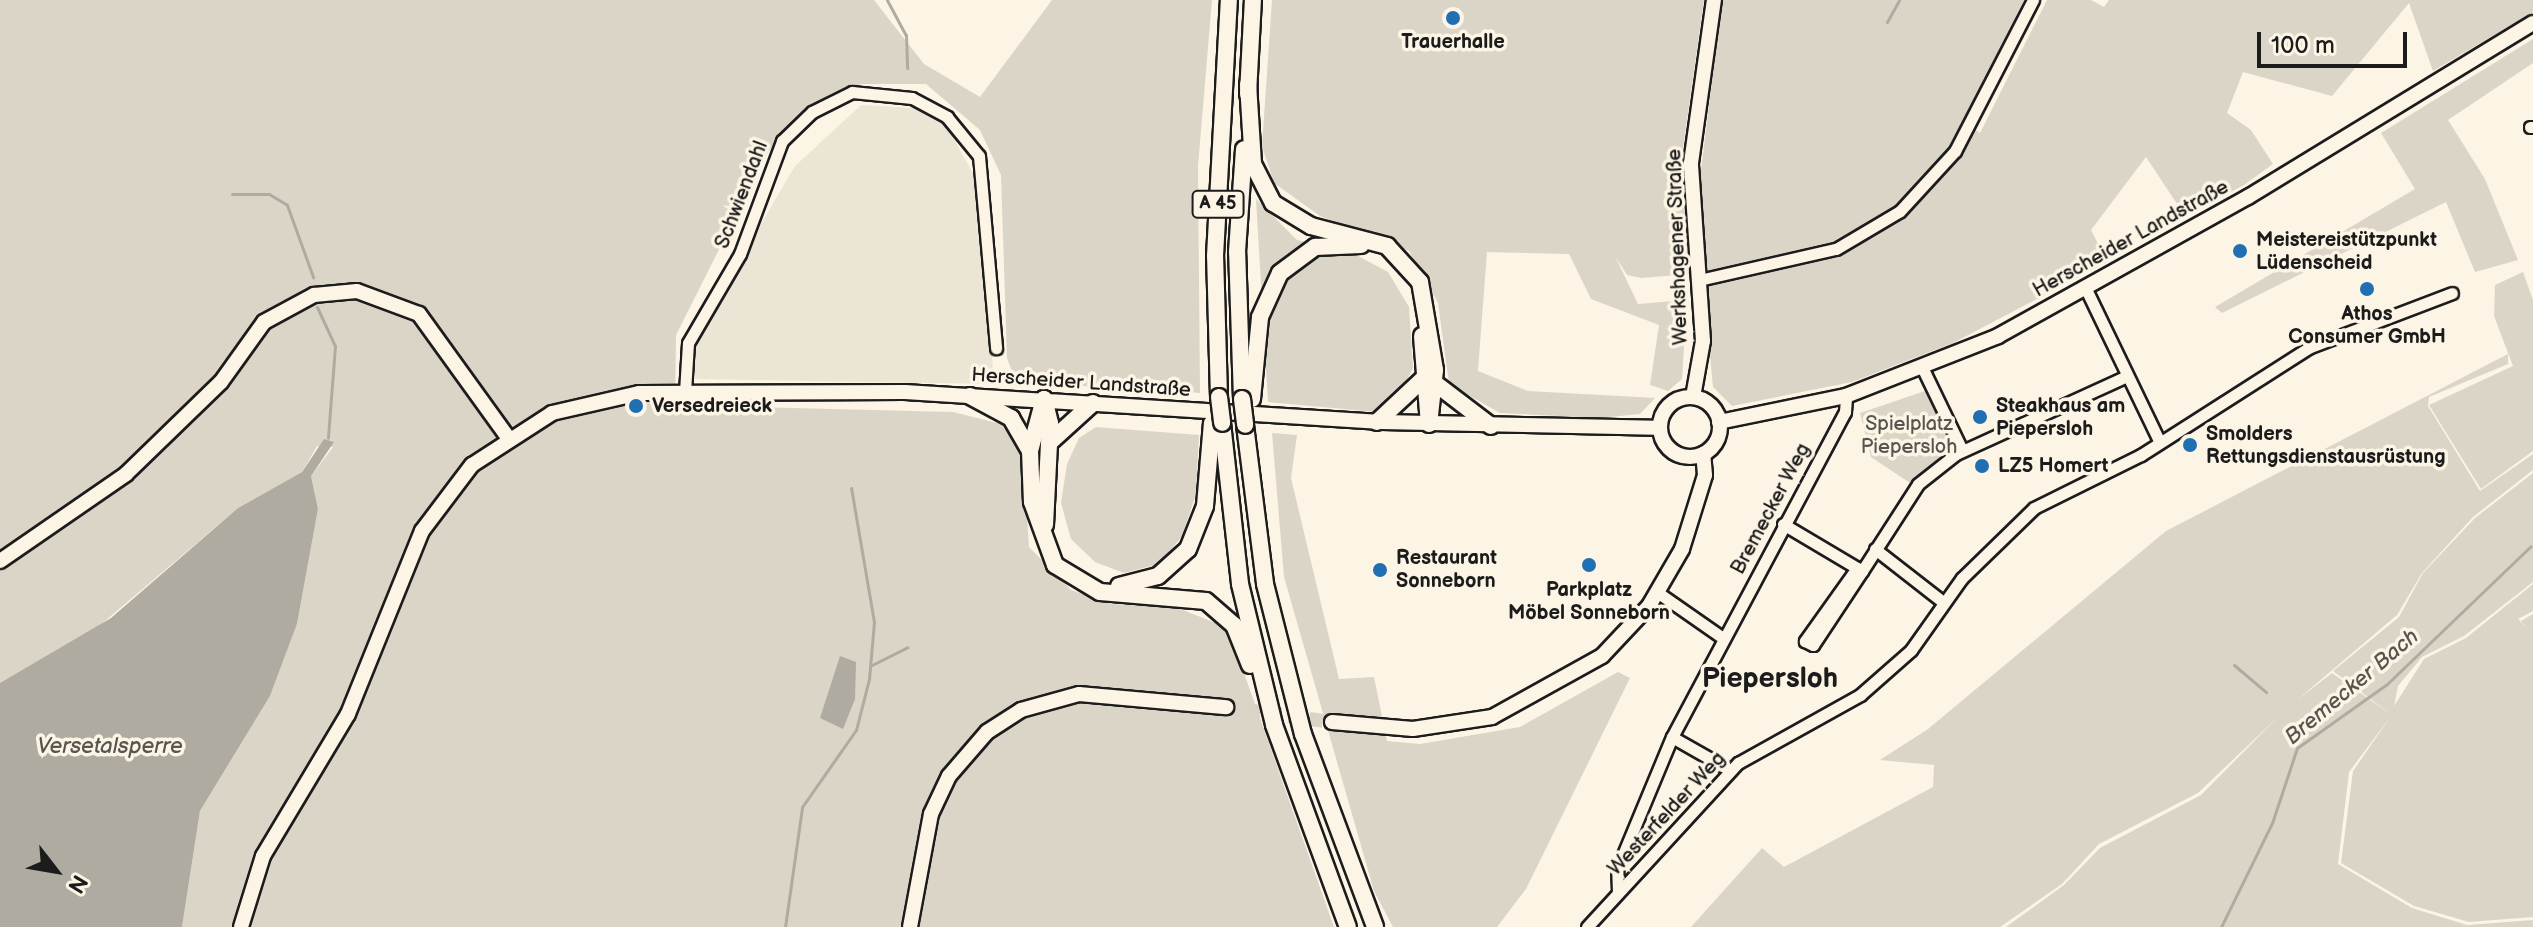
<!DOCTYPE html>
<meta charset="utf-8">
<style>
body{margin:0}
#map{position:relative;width:2533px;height:927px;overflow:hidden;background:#fcf5e5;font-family:"Balsamiq Sans",sans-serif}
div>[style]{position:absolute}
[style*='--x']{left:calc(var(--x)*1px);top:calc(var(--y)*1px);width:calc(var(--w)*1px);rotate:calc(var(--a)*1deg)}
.built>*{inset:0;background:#ebe5d6}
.green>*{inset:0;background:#dbd5c8}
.water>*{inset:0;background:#b0aba1}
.stream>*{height:3px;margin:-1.5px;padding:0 1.5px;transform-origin:1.5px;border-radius:1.5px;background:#b0aba1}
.major-tunnel>*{height:14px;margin-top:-7px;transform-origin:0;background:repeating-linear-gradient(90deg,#dad4c7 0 14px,transparent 0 21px)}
.roads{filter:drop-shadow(2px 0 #1c1c1c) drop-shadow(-2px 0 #1c1c1c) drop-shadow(0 2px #1c1c1c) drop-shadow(0 -2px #1c1c1c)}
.minor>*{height:11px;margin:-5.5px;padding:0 5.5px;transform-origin:5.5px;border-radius:5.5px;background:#fcf5e5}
.major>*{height:14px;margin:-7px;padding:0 7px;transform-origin:7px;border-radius:7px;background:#fcf5e5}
.major>.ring{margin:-7px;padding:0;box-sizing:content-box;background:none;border:14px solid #fcf5e5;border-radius:50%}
.highway>*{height:16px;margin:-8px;padding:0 8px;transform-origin:8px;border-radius:8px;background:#fcf5e5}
.bridges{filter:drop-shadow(2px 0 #1c1c1c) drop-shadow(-2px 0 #1c1c1c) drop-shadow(0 2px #1c1c1c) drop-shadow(0 -2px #1c1c1c)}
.highway-bridge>*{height:16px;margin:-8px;padding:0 8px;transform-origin:8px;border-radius:8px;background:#fcf5e5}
.dots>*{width:22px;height:22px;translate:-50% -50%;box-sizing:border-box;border:4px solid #fcf5e5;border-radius:50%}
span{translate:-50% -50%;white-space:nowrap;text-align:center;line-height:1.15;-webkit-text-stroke:7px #fcf5e5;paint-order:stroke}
.shield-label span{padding:2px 6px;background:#fcf5e5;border:2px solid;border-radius:6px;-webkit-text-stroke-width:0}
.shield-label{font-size:18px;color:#1c1c1c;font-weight:700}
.poi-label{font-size:20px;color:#1c1c1c;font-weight:700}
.left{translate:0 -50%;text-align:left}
.street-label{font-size:20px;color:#1c1c1c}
.park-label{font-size:20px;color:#555450}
.water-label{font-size:22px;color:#575551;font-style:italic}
.district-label{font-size:28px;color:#1c1c1c;font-weight:700}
.north{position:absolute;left:16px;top:831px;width:80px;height:80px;-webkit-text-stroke:6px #fcf5e5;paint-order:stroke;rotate:121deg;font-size:22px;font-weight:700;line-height:32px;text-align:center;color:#1c1c1c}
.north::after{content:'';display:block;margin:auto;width:28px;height:36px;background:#1c1c1c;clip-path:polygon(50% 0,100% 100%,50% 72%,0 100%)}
.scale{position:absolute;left:2257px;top:32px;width:150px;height:36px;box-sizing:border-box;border:4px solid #1c1c1c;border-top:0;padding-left:10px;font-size:24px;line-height:28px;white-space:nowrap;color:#1c1c1c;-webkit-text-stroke:6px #fcf5e5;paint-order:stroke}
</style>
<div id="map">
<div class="built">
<i style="clip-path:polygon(861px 105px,914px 108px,945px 123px,981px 188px,994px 384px,692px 379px,698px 331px,795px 166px)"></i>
</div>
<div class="green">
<i style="clip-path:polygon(0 0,874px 0,924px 64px,980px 97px,1052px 0,1212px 0,1198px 166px,1200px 393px,1016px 382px,1007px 358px,1001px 175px,980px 130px,926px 84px,861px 84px,830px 94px,796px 119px,768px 152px,676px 335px,675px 405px,953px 412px,1001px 424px,1023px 452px,1029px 547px,1071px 590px,1112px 604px,1178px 608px,1228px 628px,1334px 927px,182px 927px,200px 811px,270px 696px,297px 624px,318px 509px,311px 476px,333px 447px,317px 446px,302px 472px,238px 508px,92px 632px,0 683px)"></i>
<i style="clip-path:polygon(1272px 0,1704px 0,1681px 162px,1690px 274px,1641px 278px,1627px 275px,1615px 256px,1638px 304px,1687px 300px,1682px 379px,1668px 391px,1650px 385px,1659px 325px,1591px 299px,1569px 254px,1487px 252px,1478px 371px,1528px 391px,1655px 398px,1640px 414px,1599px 418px,1500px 413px,1449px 384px,1438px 303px,1409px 251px,1320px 216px,1274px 183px,1262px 146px)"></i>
<i style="clip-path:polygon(1722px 0,2024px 0,1963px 121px,1980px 133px,2047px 0,2091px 0,2104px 7px,2109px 0,2533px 0,2533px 12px,2433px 71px,2409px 3px,2332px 96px,2243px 72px,2227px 113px,2251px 130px,2273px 164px,2244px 185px,2185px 216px,2146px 157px,2091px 230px,2107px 262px,1953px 343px,1852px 382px,1732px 406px,1713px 387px,1696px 211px)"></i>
<i style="clip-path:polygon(2533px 39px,2533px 63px,2448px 120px,2485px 179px,2518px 260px,2475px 272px,2446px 202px,2222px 313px,2215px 307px,2415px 189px,2381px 133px)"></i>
<i style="clip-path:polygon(1256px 199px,1297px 240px,1349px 251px,1388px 272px,1409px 307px,1413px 368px,1399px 395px,1376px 412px,1268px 402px)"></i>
<i style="clip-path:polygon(2523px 272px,2533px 300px,2533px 451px,2481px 489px,2429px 405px,2513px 366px,2494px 316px,2495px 285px)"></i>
<i style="clip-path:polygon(2508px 354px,2508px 364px,2429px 397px,2428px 406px,2480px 491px,2533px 454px,2533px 470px,2473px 517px,2422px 573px,2397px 615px,2297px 700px,2332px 673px,2392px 715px,2333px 671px,2399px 617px,2423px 573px,2475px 518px,2533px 473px,2533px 582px,2464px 636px,2422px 657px,2398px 686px,2394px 706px,2424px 659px,2466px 638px,2533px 584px,2533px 611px,2518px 619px,2527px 628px,2521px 621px,2533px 614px,2533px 917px,2469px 922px,2414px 906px,2341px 863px,2353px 771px,2391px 716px,2349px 772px,2338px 864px,2412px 908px,2467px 925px,2533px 920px,2533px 927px,2006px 927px,2064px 885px,2100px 848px,2201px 795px,2278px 717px,2198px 793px,2099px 844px,2062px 884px,2000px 927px,1691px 927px,1762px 848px,1784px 867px,1933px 787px,1934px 765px,1880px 760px,1928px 729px,2166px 531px)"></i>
<i style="clip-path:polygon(1925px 391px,1953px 447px,1910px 483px,1871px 457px,1860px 413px)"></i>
<i style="clip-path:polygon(1096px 427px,1199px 435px,1196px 494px,1182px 536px,1159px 564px,1124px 573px,1095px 562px,1071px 539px,1061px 503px,1067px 464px,1079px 438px)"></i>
<i style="clip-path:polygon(1272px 433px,1297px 435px,1291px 478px,1339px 679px,1374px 677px,1387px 741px,1420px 744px,1520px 727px,1618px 672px,1630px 678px,1526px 889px,1497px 927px,1393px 927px,1374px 891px,1284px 577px)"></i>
</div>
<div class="water">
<i style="clip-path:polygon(324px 439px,334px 442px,311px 476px,318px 509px,297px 624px,270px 696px,200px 811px,182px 927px,0 927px,0 683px,111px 618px,238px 508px,302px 472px)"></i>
<i style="clip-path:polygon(840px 656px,856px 662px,855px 699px,843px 729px,820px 718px)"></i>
</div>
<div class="stream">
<i style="--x:887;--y:0;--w:40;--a:62"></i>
<i style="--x:906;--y:35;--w:33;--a:88"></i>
<i style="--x:1887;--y:22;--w:25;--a:-61"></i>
<i style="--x:232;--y:194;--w:37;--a:0"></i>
<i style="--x:269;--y:194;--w:21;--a:31"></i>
<i style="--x:287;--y:205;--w:77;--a:70.1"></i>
<i style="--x:317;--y:307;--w:43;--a:65.2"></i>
<i style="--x:335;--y:346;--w:92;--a:94.4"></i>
<i style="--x:2234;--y:665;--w:42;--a:40.2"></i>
<i style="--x:870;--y:666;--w:42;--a:-26.6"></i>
<i style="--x:785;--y:927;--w:121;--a:-81.9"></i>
<i style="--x:802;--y:807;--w:94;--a:-55"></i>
<i style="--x:856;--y:730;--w:53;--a:-75.7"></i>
<i style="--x:869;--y:679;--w:57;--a:-85"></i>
<i style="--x:874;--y:622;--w:136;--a:-99.7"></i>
<i style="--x:2221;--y:927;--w:116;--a:-63.9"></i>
<i style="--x:2272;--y:823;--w:79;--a:-71.6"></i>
<i style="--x:2297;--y:748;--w:110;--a:-35.4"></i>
<i style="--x:2387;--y:684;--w:199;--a:-43.8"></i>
</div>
<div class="major-tunnel">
<i style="--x:1226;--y:707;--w:107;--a:8.1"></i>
</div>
<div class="roads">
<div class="minor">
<i style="--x:2530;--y:127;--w:3;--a:0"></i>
<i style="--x:1699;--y:280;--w:140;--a:-12.8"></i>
<i style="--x:1836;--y:249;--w:74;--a:-30.7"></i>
<i style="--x:1900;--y:211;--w:81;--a:-47.5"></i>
<i style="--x:1955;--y:151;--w:170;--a:-62.7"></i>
<i style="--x:2086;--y:289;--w:169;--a:64.3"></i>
<i style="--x:1923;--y:369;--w:90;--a:64.3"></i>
<i style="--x:685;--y:392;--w:49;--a:-86.5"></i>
<i style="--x:688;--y:343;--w:103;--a:-59.7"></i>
<i style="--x:740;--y:254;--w:121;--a:-69.6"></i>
<i style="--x:782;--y:141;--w:42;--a:-44"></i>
<i style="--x:812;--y:112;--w:45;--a:-26.6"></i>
<i style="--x:852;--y:92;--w:60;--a:5.7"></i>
<i style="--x:912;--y:98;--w:40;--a:28"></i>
<i style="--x:947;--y:117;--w:50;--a:50.6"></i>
<i style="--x:979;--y:156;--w:193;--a:84.9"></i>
<i style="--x:1783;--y:524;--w:92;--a:30.7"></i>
<i style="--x:1862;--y:571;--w:103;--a:-57.2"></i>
<i style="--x:1918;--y:484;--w:48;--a:-38.3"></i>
<i style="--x:1956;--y:454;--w:186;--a:-24.5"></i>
<i style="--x:1875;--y:549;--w:86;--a:37.9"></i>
<i style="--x:1857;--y:568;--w:90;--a:125.5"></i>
<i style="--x:1805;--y:641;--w:9;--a:27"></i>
<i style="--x:1813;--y:645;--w:89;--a:-56.5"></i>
<i style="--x:1657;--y:592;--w:80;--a:34.9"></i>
<i style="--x:1672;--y:737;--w:67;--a:29.6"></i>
<i style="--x:1618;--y:892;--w:23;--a:-92"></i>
<i style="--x:1617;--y:869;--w:143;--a:-67.4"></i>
<i style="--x:1672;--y:737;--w:368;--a:-62"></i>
<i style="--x:1845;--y:412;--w:16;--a:-86"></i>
<i style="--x:1587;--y:927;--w:223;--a:-47.4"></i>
<i style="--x:1738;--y:763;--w:140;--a:-29.1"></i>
<i style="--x:1860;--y:695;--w:68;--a:-41.4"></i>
<i style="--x:1911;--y:650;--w:88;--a:-54.7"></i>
<i style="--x:1962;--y:578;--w:100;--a:-44.2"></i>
<i style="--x:2034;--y:508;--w:119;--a:-26.4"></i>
<i style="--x:2141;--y:455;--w:198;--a:-32.6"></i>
<i style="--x:2308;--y:348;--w:154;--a:-20.9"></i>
</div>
<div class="major">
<i style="--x:1693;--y:397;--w:57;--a:-79.9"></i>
<i style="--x:1703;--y:341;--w:178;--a:-93.9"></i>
<i style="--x:1691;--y:163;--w:165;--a:-82"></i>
<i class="ring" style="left:1660px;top:397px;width:46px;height:46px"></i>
<i style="--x:1719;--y:422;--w:130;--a:-11.6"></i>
<i style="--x:1846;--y:396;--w:163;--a:-21.5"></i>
<i style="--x:1998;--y:336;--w:286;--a:-29.1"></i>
<i style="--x:2248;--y:197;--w:334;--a:-31.4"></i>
<i style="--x:0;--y:561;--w:153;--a:-34.6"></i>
<i style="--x:126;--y:474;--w:132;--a:-44.1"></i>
<i style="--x:221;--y:382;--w:74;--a:-54.4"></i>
<i style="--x:264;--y:322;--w:57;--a:-28.4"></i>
<i style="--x:314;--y:295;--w:43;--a:-5.3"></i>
<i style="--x:357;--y:291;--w:66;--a:20.4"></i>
<i style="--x:419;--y:314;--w:150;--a:54.2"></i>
<i style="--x:1332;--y:722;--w:81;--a:4.9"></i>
<i style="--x:1413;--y:729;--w:80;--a:-8.6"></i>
<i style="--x:1492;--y:717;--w:126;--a:-29"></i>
<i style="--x:1602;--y:656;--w:69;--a:-46.8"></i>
<i style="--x:1649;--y:606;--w:66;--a:-59.9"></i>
<i style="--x:1682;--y:549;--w:77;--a:-72.7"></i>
<i style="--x:1705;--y:475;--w:21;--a:-95"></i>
<i style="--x:241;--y:927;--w:74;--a:-72.8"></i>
<i style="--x:263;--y:856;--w:165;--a:-59.1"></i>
<i style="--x:348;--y:714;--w:197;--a:-68"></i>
<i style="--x:422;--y:531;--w:83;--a:-52.9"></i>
<i style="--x:472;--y:465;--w:95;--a:-33"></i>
<i style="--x:552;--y:413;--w:89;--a:-12.9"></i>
<i style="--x:639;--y:393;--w:266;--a:-0.2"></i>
<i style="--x:905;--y:392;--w:473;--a:3.6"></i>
<i style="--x:1377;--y:422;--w:283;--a:1.2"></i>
<i style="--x:910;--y:927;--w:115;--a:-79.5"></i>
<i style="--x:931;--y:814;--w:42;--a:-64.7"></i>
<i style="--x:949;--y:776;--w:58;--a:-49.2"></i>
<i style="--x:987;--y:732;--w:40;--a:-32.9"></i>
<i style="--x:1021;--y:710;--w:60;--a:-15.4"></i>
<i style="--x:1079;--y:694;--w:148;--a:5.1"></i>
</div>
<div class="highway">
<i style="--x:1248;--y:84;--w:80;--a:86.4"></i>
<i style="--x:1253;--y:164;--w:44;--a:62.9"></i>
<i style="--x:1273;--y:203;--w:44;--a:31.2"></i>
<i style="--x:1311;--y:226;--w:79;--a:14.7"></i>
<i style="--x:1387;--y:246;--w:49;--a:47.5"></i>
<i style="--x:1420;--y:282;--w:89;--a:80.3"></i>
<i style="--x:1435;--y:370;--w:54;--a:96.3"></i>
<i style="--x:1248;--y:94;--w:94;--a:-87"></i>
<i style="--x:1422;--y:336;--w:88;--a:85.5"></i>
<i style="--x:1436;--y:384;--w:69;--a:37.4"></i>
<i style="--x:970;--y:396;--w:47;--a:28.2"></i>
<i style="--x:1011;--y:418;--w:38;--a:60"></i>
<i style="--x:1219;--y:397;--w:141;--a:-91.6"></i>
<i style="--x:1215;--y:256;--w:256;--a:-86.9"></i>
<i style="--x:1044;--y:399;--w:54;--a:105.1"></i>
<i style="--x:1030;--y:451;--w:51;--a:87.8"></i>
<i style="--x:1032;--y:502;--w:67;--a:69.9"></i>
<i style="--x:1055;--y:565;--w:52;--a:31"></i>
<i style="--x:1100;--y:592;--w:106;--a:4.9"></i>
<i style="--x:1206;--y:601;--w:37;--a:41"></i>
<i style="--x:1234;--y:625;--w:43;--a:68.2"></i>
<i style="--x:1044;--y:399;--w:25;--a:76"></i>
<i style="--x:1050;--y:423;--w:102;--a:92.8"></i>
<i style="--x:1242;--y:399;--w:147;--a:-91.9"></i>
<i style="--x:1237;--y:252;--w:103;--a:-86.1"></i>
<i style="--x:1252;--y:399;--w:82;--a:-84.4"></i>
<i style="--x:1260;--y:317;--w:48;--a:-65.6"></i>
<i style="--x:1280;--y:273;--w:44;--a:-36.6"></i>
<i style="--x:1315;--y:247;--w:46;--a:-2.5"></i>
<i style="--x:1377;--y:422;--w:62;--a:-43"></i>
<i style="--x:1222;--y:423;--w:162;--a:83.6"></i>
<i style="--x:1240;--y:584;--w:145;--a:76.4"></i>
<i style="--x:1274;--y:725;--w:215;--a:69.9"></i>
<i style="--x:1245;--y:425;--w:160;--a:82.8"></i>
<i style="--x:1265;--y:584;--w:155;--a:75.8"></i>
<i style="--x:1303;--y:734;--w:206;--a:69.5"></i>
<i style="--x:1050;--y:442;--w:58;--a:-42.2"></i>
<i style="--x:1119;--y:586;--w:40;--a:-14.4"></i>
<i style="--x:1158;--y:576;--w:40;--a:-42"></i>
<i style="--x:1188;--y:549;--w:46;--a:-68.4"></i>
<i style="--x:1205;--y:506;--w:83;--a:-85.2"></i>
</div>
</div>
<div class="bridges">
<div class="highway-bridge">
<i style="--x:1219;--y:397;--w:26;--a:83"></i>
<i style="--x:1242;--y:399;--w:26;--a:83"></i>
</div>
</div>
<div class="dots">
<i style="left:1453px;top:18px;background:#1f6fb2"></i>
<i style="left:2240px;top:251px;background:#1f6fb2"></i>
<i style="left:2367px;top:289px;background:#1f6fb2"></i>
<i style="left:636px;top:406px;background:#1f6fb2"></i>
<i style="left:1980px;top:417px;background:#1f6fb2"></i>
<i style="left:2190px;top:445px;background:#1f6fb2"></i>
<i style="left:1982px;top:466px;background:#1f6fb2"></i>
<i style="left:1589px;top:565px;background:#1f6fb2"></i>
<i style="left:1380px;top:570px;background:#1f6fb2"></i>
</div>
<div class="shield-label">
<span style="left:1218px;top:204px">A 45</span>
</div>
<div class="poi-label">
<span style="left:1453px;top:42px">Trauerhalle</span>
<span class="left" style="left:2256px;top:252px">Meistereistützpunkt<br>Lüdenscheid</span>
<span style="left:2367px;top:326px">Athos<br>Consumer GmbH</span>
<span class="left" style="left:652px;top:406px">Versedreieck</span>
<span class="left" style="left:1996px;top:418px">Steakhaus am<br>Piepersloh</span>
<span class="left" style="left:2206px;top:446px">Smolders<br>Rettungsdienstausrüstung</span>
<span class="left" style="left:1998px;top:466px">LZ5 Homert</span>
<span class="left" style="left:1396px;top:570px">Restaurant<br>Sonneborn</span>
<span style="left:1589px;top:602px">Parkplatz<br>Möbel Sonneborn</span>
</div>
<div class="street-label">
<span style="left:742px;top:195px;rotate:-69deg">Schwiendahl</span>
<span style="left:2131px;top:239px;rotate:-29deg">Herscheider Landstraße</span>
<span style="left:1678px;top:247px;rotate:-92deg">Werkshagener Straße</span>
<span style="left:1081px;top:383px;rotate:4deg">Herscheider Landstraße</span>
<span style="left:1771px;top:509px;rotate:-62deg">Bremecker Weg</span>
<span style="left:1667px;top:814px;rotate:-47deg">Westerfelder Weg</span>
</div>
<div class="park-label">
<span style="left:1909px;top:436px">Spielplatz<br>Piepersloh</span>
</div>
<div class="water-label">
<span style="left:2352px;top:687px;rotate:-40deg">Bremecker Bach</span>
<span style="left:110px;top:747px">Versetalsperre</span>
</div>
<div class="district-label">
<span style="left:1770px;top:679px">Piepersloh</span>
</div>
<div class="north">N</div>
<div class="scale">100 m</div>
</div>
